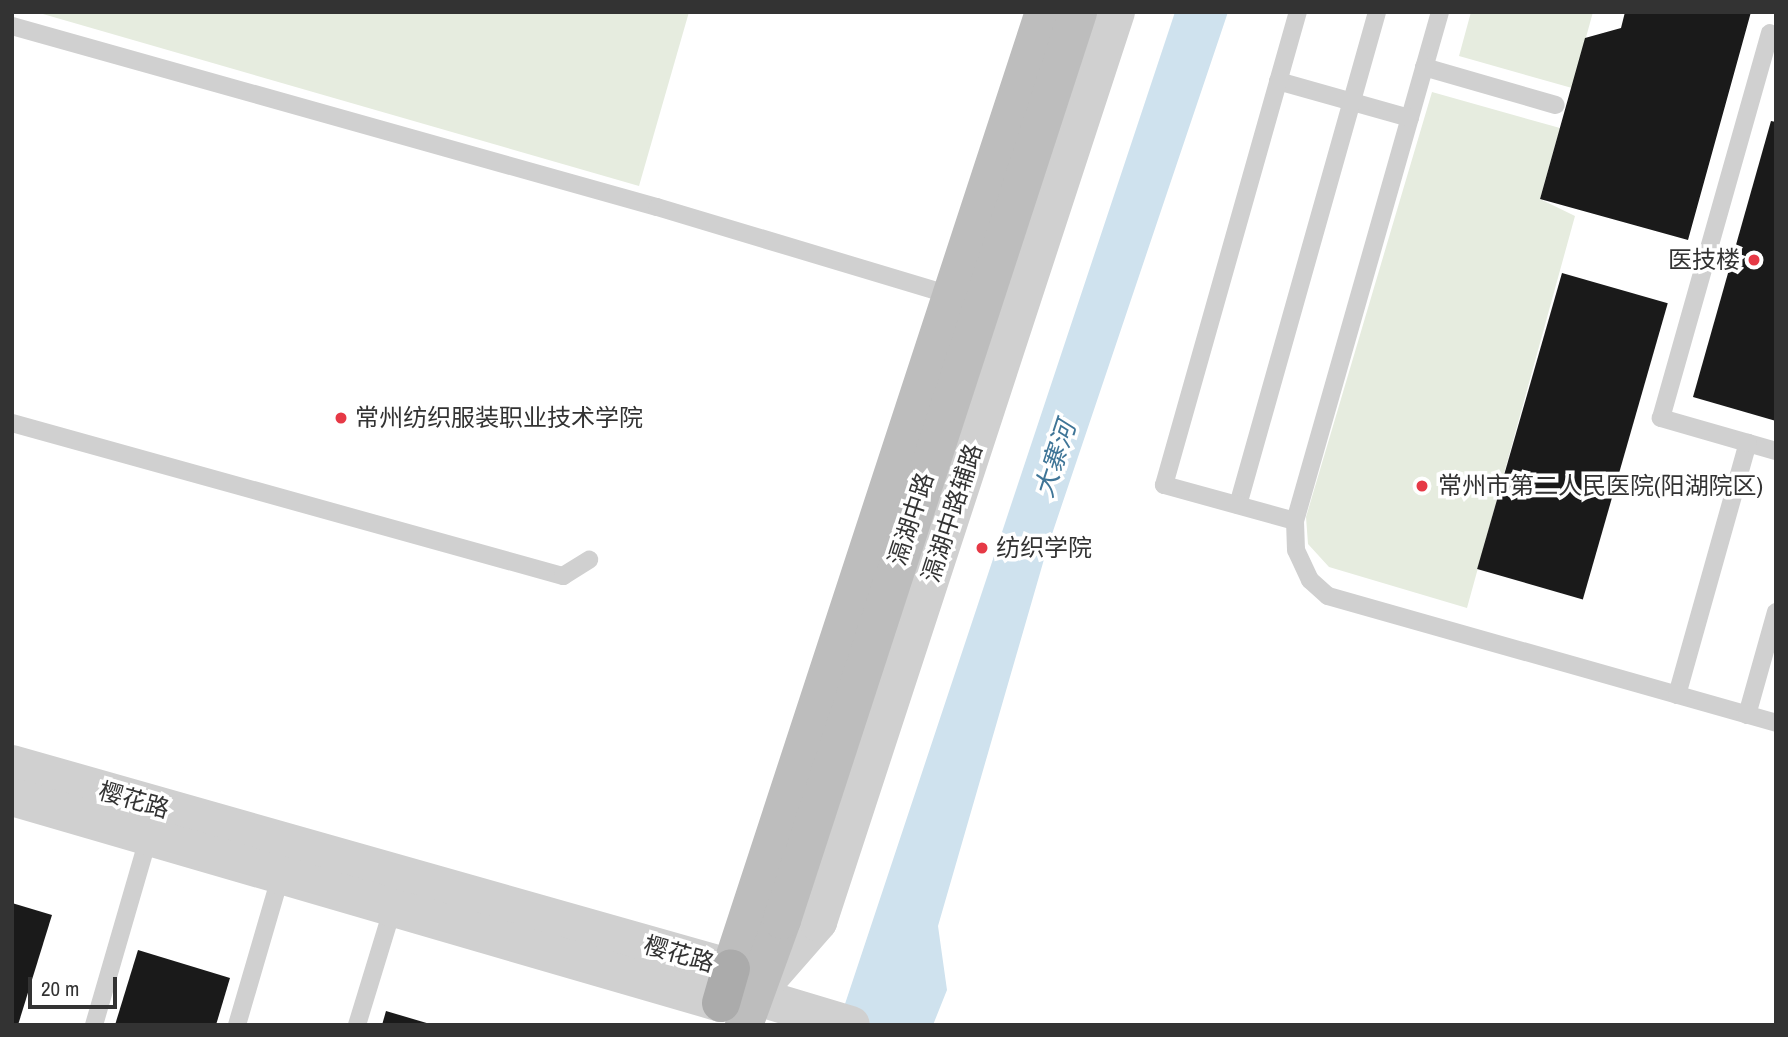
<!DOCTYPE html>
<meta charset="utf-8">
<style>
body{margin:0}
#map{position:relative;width:1788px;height:1037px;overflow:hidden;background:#fff;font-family:"Archivo Narrow","Noto Sans SC",sans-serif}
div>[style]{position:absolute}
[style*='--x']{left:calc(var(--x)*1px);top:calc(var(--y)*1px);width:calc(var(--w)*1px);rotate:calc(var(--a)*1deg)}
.green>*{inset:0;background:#e6ecdf}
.water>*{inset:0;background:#cfe2ee}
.building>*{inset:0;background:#1a1a1a;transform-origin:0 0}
.service>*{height:18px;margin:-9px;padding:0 9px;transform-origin:9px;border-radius:9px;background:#d0d0d0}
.tertiary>*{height:38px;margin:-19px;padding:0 19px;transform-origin:19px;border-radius:19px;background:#d0d0d0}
.secondary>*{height:38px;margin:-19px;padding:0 19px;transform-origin:19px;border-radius:19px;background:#bdbdbd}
.primary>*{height:38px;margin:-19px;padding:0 19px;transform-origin:19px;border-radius:19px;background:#ababab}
.dots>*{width:19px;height:19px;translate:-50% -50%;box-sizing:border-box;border:4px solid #fff;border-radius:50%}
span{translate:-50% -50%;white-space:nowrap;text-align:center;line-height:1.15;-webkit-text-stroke:7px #fff;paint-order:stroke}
.poi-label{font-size:24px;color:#333}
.right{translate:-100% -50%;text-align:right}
.left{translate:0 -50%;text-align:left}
.street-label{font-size:24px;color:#333}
.water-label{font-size:26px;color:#3f7597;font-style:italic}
.frame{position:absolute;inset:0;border:14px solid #333;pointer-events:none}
.scale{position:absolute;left:28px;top:977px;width:89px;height:32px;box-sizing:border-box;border:4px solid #333;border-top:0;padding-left:9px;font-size:21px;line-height:24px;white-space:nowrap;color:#333;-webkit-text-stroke:5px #fff;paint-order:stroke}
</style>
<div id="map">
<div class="green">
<i style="clip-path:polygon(36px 12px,689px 12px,639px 186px)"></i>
<i style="clip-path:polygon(1471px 12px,1593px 12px,1572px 88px,1459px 56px)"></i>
<i style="clip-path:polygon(1432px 92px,1560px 128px,1540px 199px,1575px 216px,1467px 608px,1329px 567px,1308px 544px,1306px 517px)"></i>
</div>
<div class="water">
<i style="clip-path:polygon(1175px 12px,1228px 12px,1047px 549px,938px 926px,947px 990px,933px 1025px,838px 1025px)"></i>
</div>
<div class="building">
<i style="clip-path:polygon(1625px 12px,1751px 12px,1688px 240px,1540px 199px,1585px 38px,1621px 28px)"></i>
<i style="clip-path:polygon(1771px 121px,1776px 122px,1776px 421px,1693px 397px)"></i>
<i style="left:1562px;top:273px;width:110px;height:308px;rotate:16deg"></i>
<i style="clip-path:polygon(12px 903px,52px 915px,18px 1025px,12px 1025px)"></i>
<i style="clip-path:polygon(138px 950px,230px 978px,216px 1025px,115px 1025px)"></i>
<i style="clip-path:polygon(386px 1011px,430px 1024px,429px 1025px,382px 1025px)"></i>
</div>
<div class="service">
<i style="--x:1440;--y:12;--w:529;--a:105.9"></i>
<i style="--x:1295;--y:521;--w:29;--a:88"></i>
<i style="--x:1296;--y:550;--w:33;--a:65"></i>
<i style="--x:1310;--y:580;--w:24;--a:42"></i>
<i style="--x:1328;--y:596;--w:466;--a:15.8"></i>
<i style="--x:12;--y:26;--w:670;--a:15.68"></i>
<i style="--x:657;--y:207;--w:310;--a:16.7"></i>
<i style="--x:1424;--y:67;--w:137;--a:16.1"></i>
<i style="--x:1278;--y:81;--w:137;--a:15.7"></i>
<i style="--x:12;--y:423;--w:572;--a:15.52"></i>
<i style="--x:563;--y:576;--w:31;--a:-32"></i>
<i style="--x:1748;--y:443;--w:29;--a:16"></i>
<i style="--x:1238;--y:505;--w:512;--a:-74.25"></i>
<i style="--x:1295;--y:521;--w:136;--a:-164.6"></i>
<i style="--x:1164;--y:485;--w:492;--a:-74.2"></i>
<i style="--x:1677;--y:695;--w:262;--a:-74.3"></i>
<i style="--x:1748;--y:443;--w:91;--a:-164"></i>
<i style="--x:1661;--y:418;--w:400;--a:-74.2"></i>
<i style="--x:1747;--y:715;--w:107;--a:-74.3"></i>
<i style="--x:94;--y:1025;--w:197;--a:-73.8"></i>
<i style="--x:237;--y:1025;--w:156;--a:-73.7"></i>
<i style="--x:357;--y:1025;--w:123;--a:-73"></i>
</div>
<div class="tertiary">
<i style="--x:12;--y:764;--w:747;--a:15.84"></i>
<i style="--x:731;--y:968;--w:31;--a:50"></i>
<i style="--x:12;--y:797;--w:738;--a:16.2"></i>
<i style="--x:721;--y:1003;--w:34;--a:-12"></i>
<i style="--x:754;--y:996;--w:101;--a:16.6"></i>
<i style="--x:755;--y:994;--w:96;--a:-48.8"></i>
<i style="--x:818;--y:922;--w:958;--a:-71.87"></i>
</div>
<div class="secondary">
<i style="--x:731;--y:968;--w:1006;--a:-71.87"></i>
<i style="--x:744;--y:1025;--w:112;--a:-70.1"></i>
<i style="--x:782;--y:920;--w:955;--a:-71.94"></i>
</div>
<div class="primary">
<i style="--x:721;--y:1003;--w:36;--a:-74"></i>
</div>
<div class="dots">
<i style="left:1754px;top:260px;background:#e63946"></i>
<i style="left:341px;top:418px;background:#e63946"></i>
<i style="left:1422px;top:486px;background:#e63946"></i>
<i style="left:982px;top:548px;background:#e63946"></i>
</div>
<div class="poi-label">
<span class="right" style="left:1740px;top:260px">医技楼</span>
<span class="left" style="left:355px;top:418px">常州纺织服装职业技术学院</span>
<span class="left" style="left:1438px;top:486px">常州市第二人民医院(阳湖院区)</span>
<span class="left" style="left:996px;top:548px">纺织学院</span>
</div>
<div class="street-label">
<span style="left:952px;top:513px;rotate:-72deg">滆湖中路辅路</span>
<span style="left:911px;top:519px;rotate:-72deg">滆湖中路</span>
<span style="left:134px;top:800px;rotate:16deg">樱花路</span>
<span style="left:679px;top:954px;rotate:16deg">樱花路</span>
</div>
<div class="water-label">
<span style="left:1055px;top:459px;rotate:-72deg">大寨河</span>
</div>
<div class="frame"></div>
<div class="scale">20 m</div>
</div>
